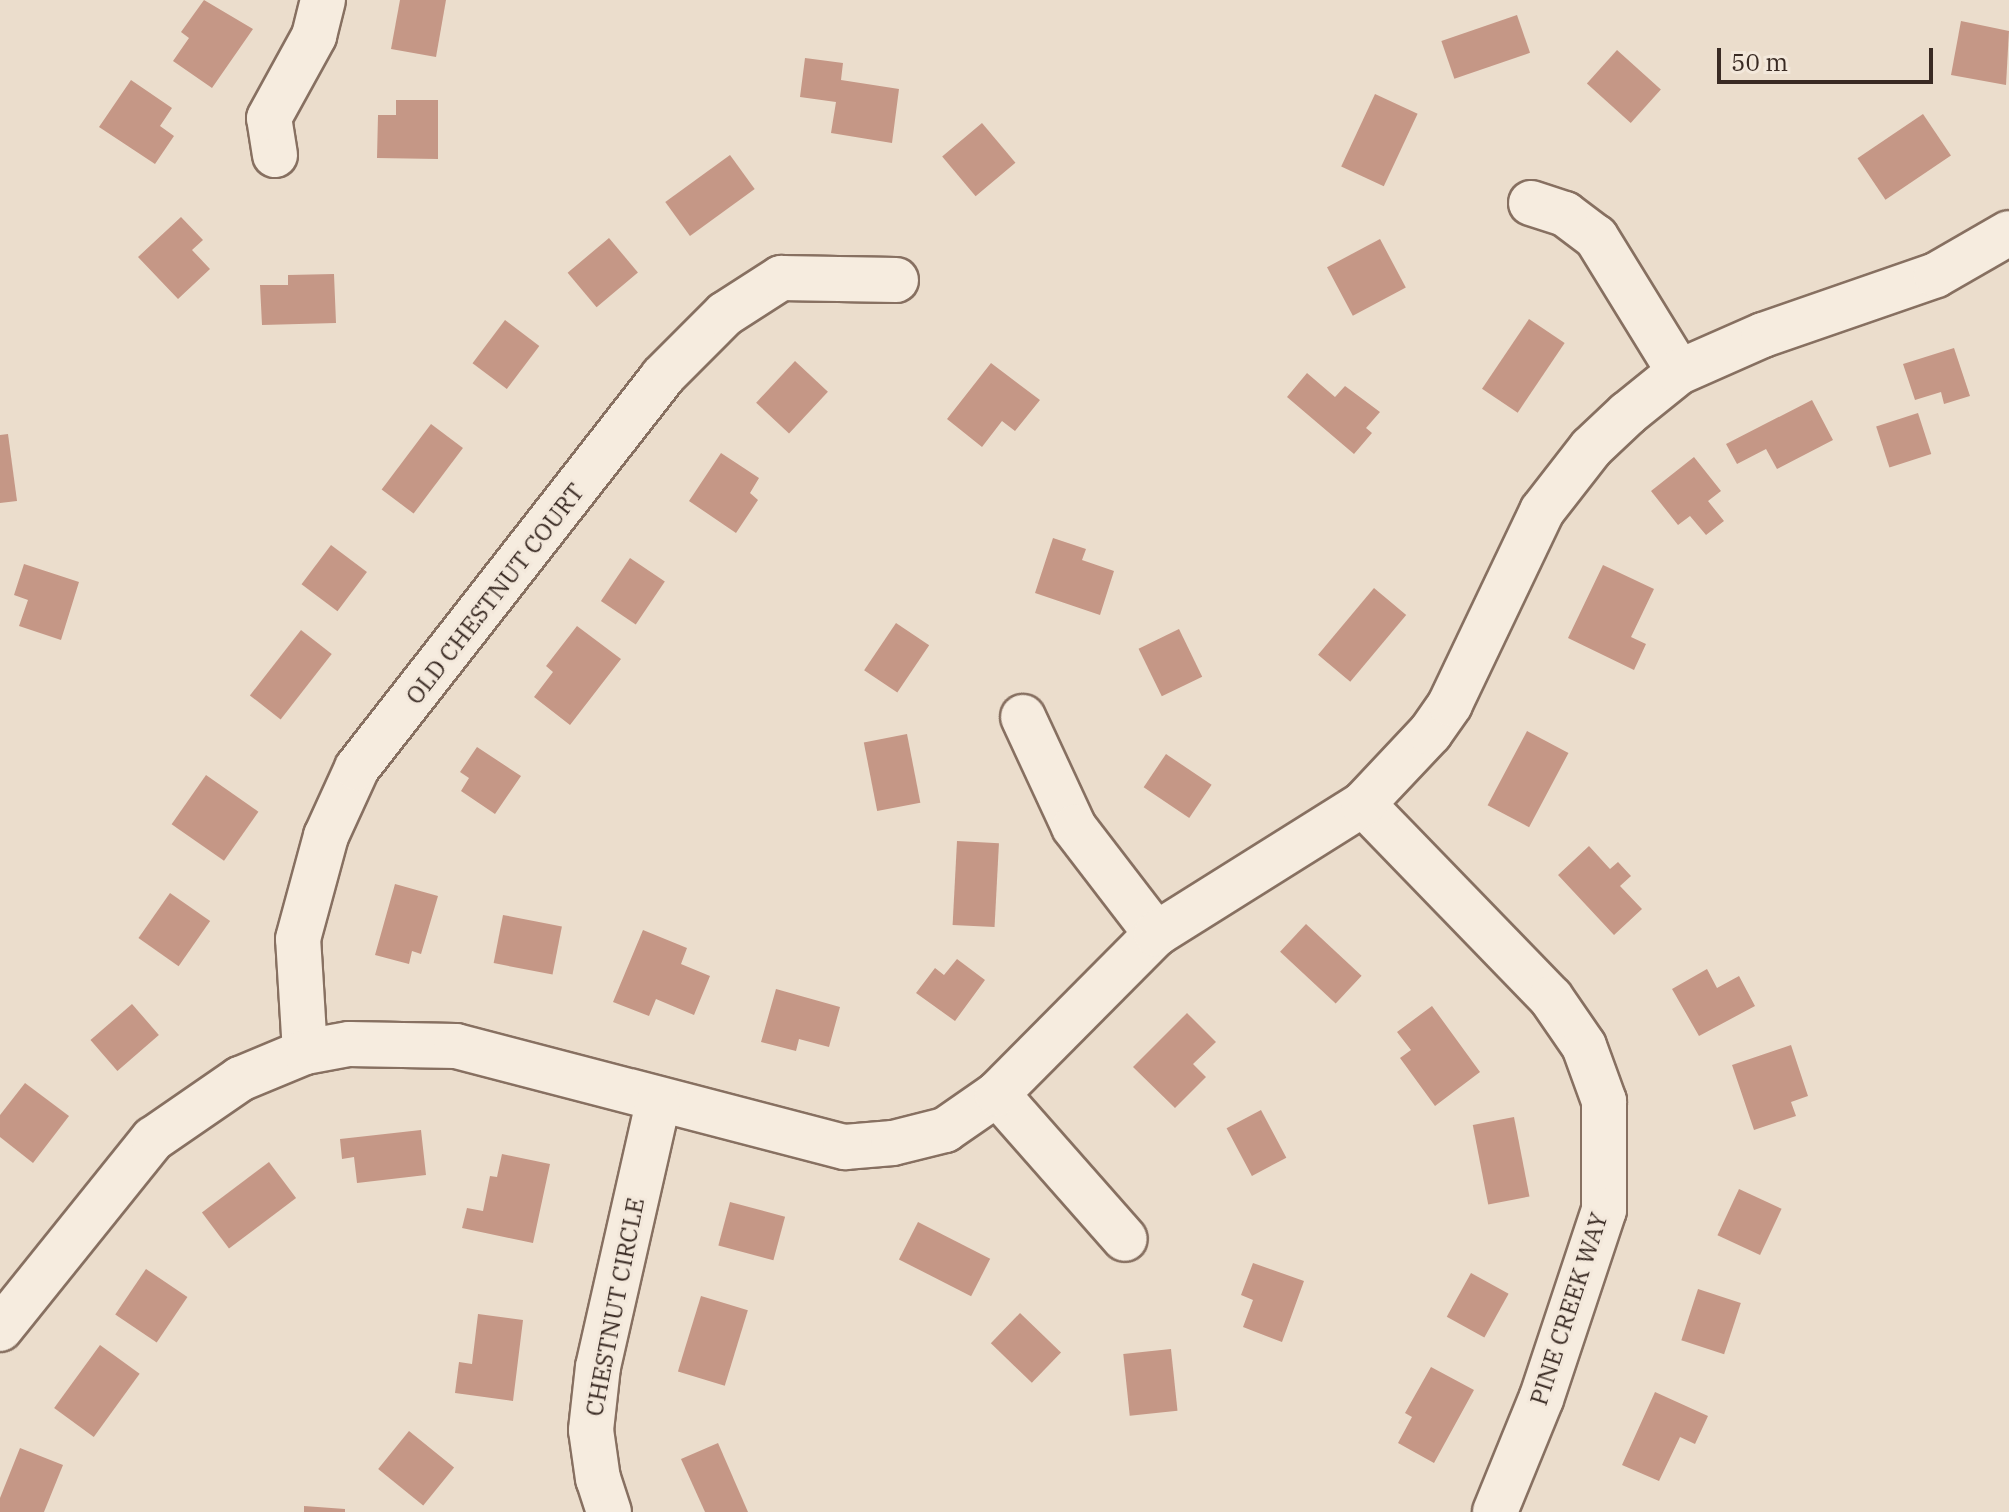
<!DOCTYPE html>
<style>
body{margin:0}
#map{position:relative;width:2009px;height:1512px;overflow:hidden;background:#ebddcc;font-family:"IBM Plex Serif",serif}
div>[style]{position:absolute}
[style*='--x']{left:calc(var(--x)*1px);top:calc(var(--y)*1px);width:calc(var(--w)*1px);rotate:calc(var(--a)*1deg)}
.building>*{inset:0;background:#c59786;transform-origin:0 0}
.roads{filter:drop-shadow(2px 0 #877061) drop-shadow(-2px 0 #877061) drop-shadow(0 2px #877061) drop-shadow(0 -2px #877061)}
.minor>*{height:44px;margin:-22px;padding:0 22px;transform-origin:22px;border-radius:22px;background:#f6ecdf}
span{translate:-50% -50%;white-space:nowrap;text-align:center;line-height:1.15;-webkit-text-stroke:6px #f3e8db;paint-order:stroke}
.street-label{font-size:24px;color:#392a23}
.scale{position:absolute;left:1717px;top:48px;width:216px;height:36px;box-sizing:border-box;border:4px solid #392a23;border-top:0;padding-left:10px;font-size:24px;line-height:28px;white-space:nowrap;color:#392a23;-webkit-text-stroke:6px #f3e8db;paint-order:stroke}
</style>
<div id="map">
<div class="building">
<i style="clip-path:polygon(204px 0,253px 29px,212px 88px,173px 61px,189px 38px,181px 32px)"></i>
<i style="clip-path:polygon(400px 0,446px 0,436px 57px,391px 49px)"></i>
<i style="left:1517px;top:15px;width:40px;height:80px;rotate:71deg"></i>
<i style="clip-path:polygon(1961px 21px,2009px 31px,2006px 85px,1951px 75px)"></i>
<i style="left:1617px;top:50px;width:59px;height:45px;rotate:42deg"></i>
<i style="clip-path:polygon(805px 58px,843px 63px,841px 80px,899px 89px,892px 143px,831px 133px,836px 102px,800px 97px)"></i>
<i style="clip-path:polygon(131px 80px,172px 108px,160px 126px,174px 136px,155px 164px,99px 127px)"></i>
<i style="left:1375px;top:94px;width:47px;height:80px;rotate:25deg"></i>
<i style="clip-path:polygon(396px 100px,438px 100px,438px 159px,377px 158px,378px 115px,396px 115px)"></i>
<i style="left:1923px;top:114px;width:50px;height:79px;rotate:56deg"></i>
<i style="left:982px;top:123px;width:52px;height:52px;rotate:50deg"></i>
<i style="left:730px;top:155px;width:42px;height:80px;rotate:54deg"></i>
<i style="clip-path:polygon(181px 217px,203px 240px,192px 250px,210px 269px,178px 299px,138px 257px)"></i>
<i style="left:609px;top:238px;width:45px;height:54px;rotate:50deg"></i>
<i style="left:1380px;top:239px;width:55px;height:60px;rotate:62deg"></i>
<i style="clip-path:polygon(334px 274px,336px 323px,262px 325px,260px 285px,288px 285px,288px 275px)"></i>
<i style="left:1529px;top:319px;width:43px;height:84px;rotate:34deg"></i>
<i style="left:505px;top:320px;width:43px;height:54px;rotate:37deg"></i>
<i style="clip-path:polygon(1954px 348px,1970px 396px,1944px 404px,1941px 392px,1915px 400px,1903px 364px)"></i>
<i style="left:795px;top:361px;width:45px;height:57px;rotate:43deg"></i>
<i style="clip-path:polygon(991px 363px,1040px 400px,1015px 431px,1002px 421px,982px 447px,947px 419px)"></i>
<i style="clip-path:polygon(1307px 373px,1335px 397px,1345px 386px,1380px 412px,1366px 428px,1372px 433px,1354px 454px,1287px 397px)"></i>
<i style="clip-path:polygon(1812px 400px,1833px 440px,1777px 469px,1766px 449px,1737px 464px,1726px 444px)"></i>
<i style="left:1918px;top:413px;width:43px;height:44px;rotate:72deg"></i>
<i style="left:431px;top:424px;width:40px;height:82px;rotate:37deg"></i>
<i style="clip-path:polygon(8px 434px,17px 501px,0 503px,0 435px)"></i>
<i style="clip-path:polygon(721px 453px,759px 478px,750px 493px,758px 500px,736px 533px,689px 501px)"></i>
<i style="clip-path:polygon(1694px 457px,1721px 491px,1708px 501px,1724px 521px,1706px 535px,1690px 516px,1678px 525px,1651px 491px)"></i>
<i style="clip-path:polygon(1053px 538px,1086px 549px,1082px 560px,1114px 571px,1100px 615px,1035px 593px)"></i>
<i style="left:331px;top:545px;width:45px;height:49px;rotate:37deg"></i>
<i style="left:630px;top:558px;width:42px;height:52px;rotate:34deg"></i>
<i style="clip-path:polygon(24px 564px,79px 582px,61px 640px,19px 626px,28px 600px,14px 595px)"></i>
<i style="clip-path:polygon(1603px 565px,1654px 589px,1631px 637px,1646px 644px,1634px 670px,1568px 638px)"></i>
<i style="left:1374px;top:588px;width:42px;height:87px;rotate:40deg"></i>
<i style="left:896px;top:623px;width:40px;height:57px;rotate:34deg"></i>
<i style="clip-path:polygon(577px 626px,621px 659px,570px 725px,534px 697px,553px 672px,546px 666px)"></i>
<i style="left:1179px;top:629px;width:53px;height:45px;rotate:64deg"></i>
<i style="left:301px;top:630px;width:39px;height:83px;rotate:38deg"></i>
<i style="left:1527px;top:731px;width:47px;height:84px;rotate:28deg"></i>
<i style="left:907px;top:734px;width:70px;height:44px;rotate:79deg"></i>
<i style="clip-path:polygon(477px 747px,521px 776px,495px 814px,461px 791px,469px 778px,460px 772px)"></i>
<i style="left:1166px;top:754px;width:55px;height:40px;rotate:34deg"></i>
<i style="left:206px;top:775px;width:64px;height:60px;rotate:35deg"></i>
<i style="left:957px;top:841px;width:42px;height:84px;rotate:3deg"></i>
<i style="clip-path:polygon(1589px 846px,1610px 869px,1618px 862px,1631px 876px,1620px 886px,1642px 909px,1614px 935px,1558px 875px)"></i>
<i style="clip-path:polygon(395px 884px,438px 896px,421px 954px,412px 951px,409px 964px,375px 955px)"></i>
<i style="left:170px;top:893px;width:49px;height:55px;rotate:35deg"></i>
<i style="left:503px;top:915px;width:60px;height:49px;rotate:11deg"></i>
<i style="left:1306px;top:924px;width:76px;height:38px;rotate:43deg"></i>
<i style="clip-path:polygon(643px 930px,687px 948px,681px 964px,710px 976px,694px 1015px,656px 999px,649px 1016px,613px 1002px)"></i>
<i style="clip-path:polygon(957px 959px,985px 980px,955px 1021px,916px 993px,935px 968px,944px 975px)"></i>
<i style="clip-path:polygon(1707px 969px,1717px 988px,1739px 976px,1755px 1006px,1699px 1036px,1672px 989px)"></i>
<i style="clip-path:polygon(776px 989px,840px 1007px,829px 1047px,799px 1039px,796px 1051px,761px 1042px)"></i>
<i style="left:132px;top:1004px;width:41px;height:55px;rotate:49deg"></i>
<i style="clip-path:polygon(1432px 1006px,1480px 1072px,1435px 1106px,1400px 1058px,1411px 1050px,1397px 1032px)"></i>
<i style="clip-path:polygon(1187px 1013px,1216px 1042px,1193px 1064px,1206px 1077px,1175px 1108px,1133px 1067px)"></i>
<i style="clip-path:polygon(1791px 1045px,1808px 1096px,1791px 1102px,1796px 1116px,1754px 1130px,1732px 1065px)"></i>
<i style="clip-path:polygon(25px 1083px,69px 1116px,33px 1163px,0 1137px,0 1115px)"></i>
<i style="left:1261px;top:1110px;width:54px;height:39px;rotate:62deg"></i>
<i style="left:1514px;top:1117px;width:81px;height:42px;rotate:79deg"></i>
<i style="clip-path:polygon(421px 1130px,426px 1175px,357px 1183px,354px 1157px,342px 1159px,340px 1139px)"></i>
<i style="clip-path:polygon(502px 1154px,550px 1164px,533px 1243px,462px 1228px,467px 1208px,483px 1211px,490px 1176px,497px 1177px)"></i>
<i style="left:269px;top:1162px;width:45px;height:84px;rotate:53deg"></i>
<i style="left:1739px;top:1189px;width:47px;height:51px;rotate:25deg"></i>
<i style="left:730px;top:1202px;width:57px;height:45px;rotate:15deg"></i>
<i style="left:918px;top:1222px;width:81px;height:42px;rotate:27deg"></i>
<i style="clip-path:polygon(1253px 1263px,1304px 1281px,1282px 1342px,1243px 1327px,1253px 1300px,1241px 1295px)"></i>
<i style="left:146px;top:1269px;width:50px;height:55px;rotate:34deg"></i>
<i style="left:1471px;top:1273px;width:43px;height:50px;rotate:29deg"></i>
<i style="left:1698px;top:1289px;width:45px;height:54px;rotate:18deg"></i>
<i style="left:701px;top:1296px;width:49px;height:79px;rotate:17deg"></i>
<i style="left:1020px;top:1313px;width:57px;height:42px;rotate:44deg"></i>
<i style="clip-path:polygon(478px 1314px,523px 1320px,513px 1401px,455px 1393px,459px 1362px,472px 1364px)"></i>
<i style="left:100px;top:1345px;width:49px;height:78px;rotate:36deg"></i>
<i style="left:1171px;top:1349px;width:62px;height:48px;rotate:84deg"></i>
<i style="clip-path:polygon(1431px 1367px,1474px 1390px,1434px 1463px,1398px 1443px,1412px 1417px,1405px 1413px)"></i>
<i style="clip-path:polygon(1655px 1392px,1708px 1416px,1695px 1444px,1680px 1437px,1659px 1481px,1622px 1465px)"></i>
<i style="left:409px;top:1431px;width:58px;height:49px;rotate:39deg"></i>
<i style="clip-path:polygon(718px 1443px,748px 1512px,705px 1512px,681px 1459px)"></i>
<i style="clip-path:polygon(20px 1448px,63px 1465px,44px 1512px,0 1512px,0 1498px)"></i>
<i style="clip-path:polygon(304px 1506px,345px 1509px,345px 1512px,304px 1512px)"></i>
</div>
<div class="roads">
<div class="minor">
<i style="--x:275;--y:155;--w:37;--a:-99"></i>
<i style="--x:269;--y:118;--w:94;--a:-61.2"></i>
<i style="--x:314;--y:36;--w:37;--a:-76"></i>
<i style="--x:1531;--y:203;--w:36;--a:18"></i>
<i style="--x:1565;--y:214;--w:39;--a:37"></i>
<i style="--x:1596;--y:237;--w:158;--a:58.4"></i>
<i style="--x:1023;--y:717;--w:121;--a:65.1"></i>
<i style="--x:1074;--y:827;--w:135;--a:52.5"></i>
<i style="--x:1363;--y:804;--w:270;--a:45.9"></i>
<i style="--x:1551;--y:998;--w:58;--a:55.5"></i>
<i style="--x:1584;--y:1046;--w:59;--a:70"></i>
<i style="--x:1604;--y:1101;--w:109;--a:90"></i>
<i style="--x:1604;--y:1210;--w:199;--a:108.4"></i>
<i style="--x:1541;--y:1399;--w:122;--a:112.2"></i>
<i style="--x:305;--y:1052;--w:113;--a:-93.5"></i>
<i style="--x:298;--y:939;--w:107;--a:-74.8"></i>
<i style="--x:326;--y:836;--w:75;--a:-65.5"></i>
<i style="--x:357;--y:768;--w:496;--a:-52"></i>
<i style="--x:662;--y:377;--w:89;--a:-45"></i>
<i style="--x:725;--y:314;--w:67;--a:-32.7"></i>
<i style="--x:781;--y:278;--w:115;--a:1"></i>
<i style="--x:997;--y:1094;--w:193;--a:48.6"></i>
<i style="--x:0;--y:1329;--w:244;--a:-51.2"></i>
<i style="--x:153;--y:1139;--w:106;--a:-34.6"></i>
<i style="--x:240;--y:1079;--w:70;--a:-22.6"></i>
<i style="--x:305;--y:1052;--w:45;--a:-10.3"></i>
<i style="--x:349;--y:1044;--w:107;--a:1.1"></i>
<i style="--x:456;--y:1046;--w:402;--a:14.6"></i>
<i style="--x:845;--y:1147;--w:48;--a:-4.8"></i>
<i style="--x:893;--y:1143;--w:54;--a:-14"></i>
<i style="--x:945;--y:1130;--w:63;--a:-34.7"></i>
<i style="--x:997;--y:1094;--w:226;--a:-45.2"></i>
<i style="--x:1156;--y:934;--w:244;--a:-32.1"></i>
<i style="--x:1363;--y:804;--w:98;--a:-46.7"></i>
<i style="--x:1430;--y:733;--w:35;--a:-55"></i>
<i style="--x:1450;--y:704;--w:214;--a:-64.5"></i>
<i style="--x:1542;--y:511;--w:80;--a:-52.1"></i>
<i style="--x:1591;--y:448;--w:50;--a:-43.4"></i>
<i style="--x:1627;--y:414;--w:67;--a:-38.9"></i>
<i style="--x:1679;--y:372;--w:92;--a:-23.8"></i>
<i style="--x:1763;--y:335;--w:183;--a:-19.1"></i>
<i style="--x:1936;--y:275;--w:84;--a:-29.9"></i>
<i style="--x:609;--y:1512;--w:35;--a:-108"></i>
<i style="--x:598;--y:1479;--w:49;--a:-98.1"></i>
<i style="--x:591;--y:1430;--w:63;--a:-83.7"></i>
<i style="--x:598;--y:1367;--w:271;--a:-77.2"></i>
</div>
</div>
<div class="street-label">
<span style="left:495px;top:594px;rotate:-52deg">OLD CHESTNUT COURT</span>
<span style="left:615px;top:1307px;rotate:-79deg">CHESTNUT CIRCLE</span>
<span style="left:1569px;top:1309px;rotate:-72deg">PINE CREEK WAY</span>
</div>
<div class="scale">50 m</div>
</div>
